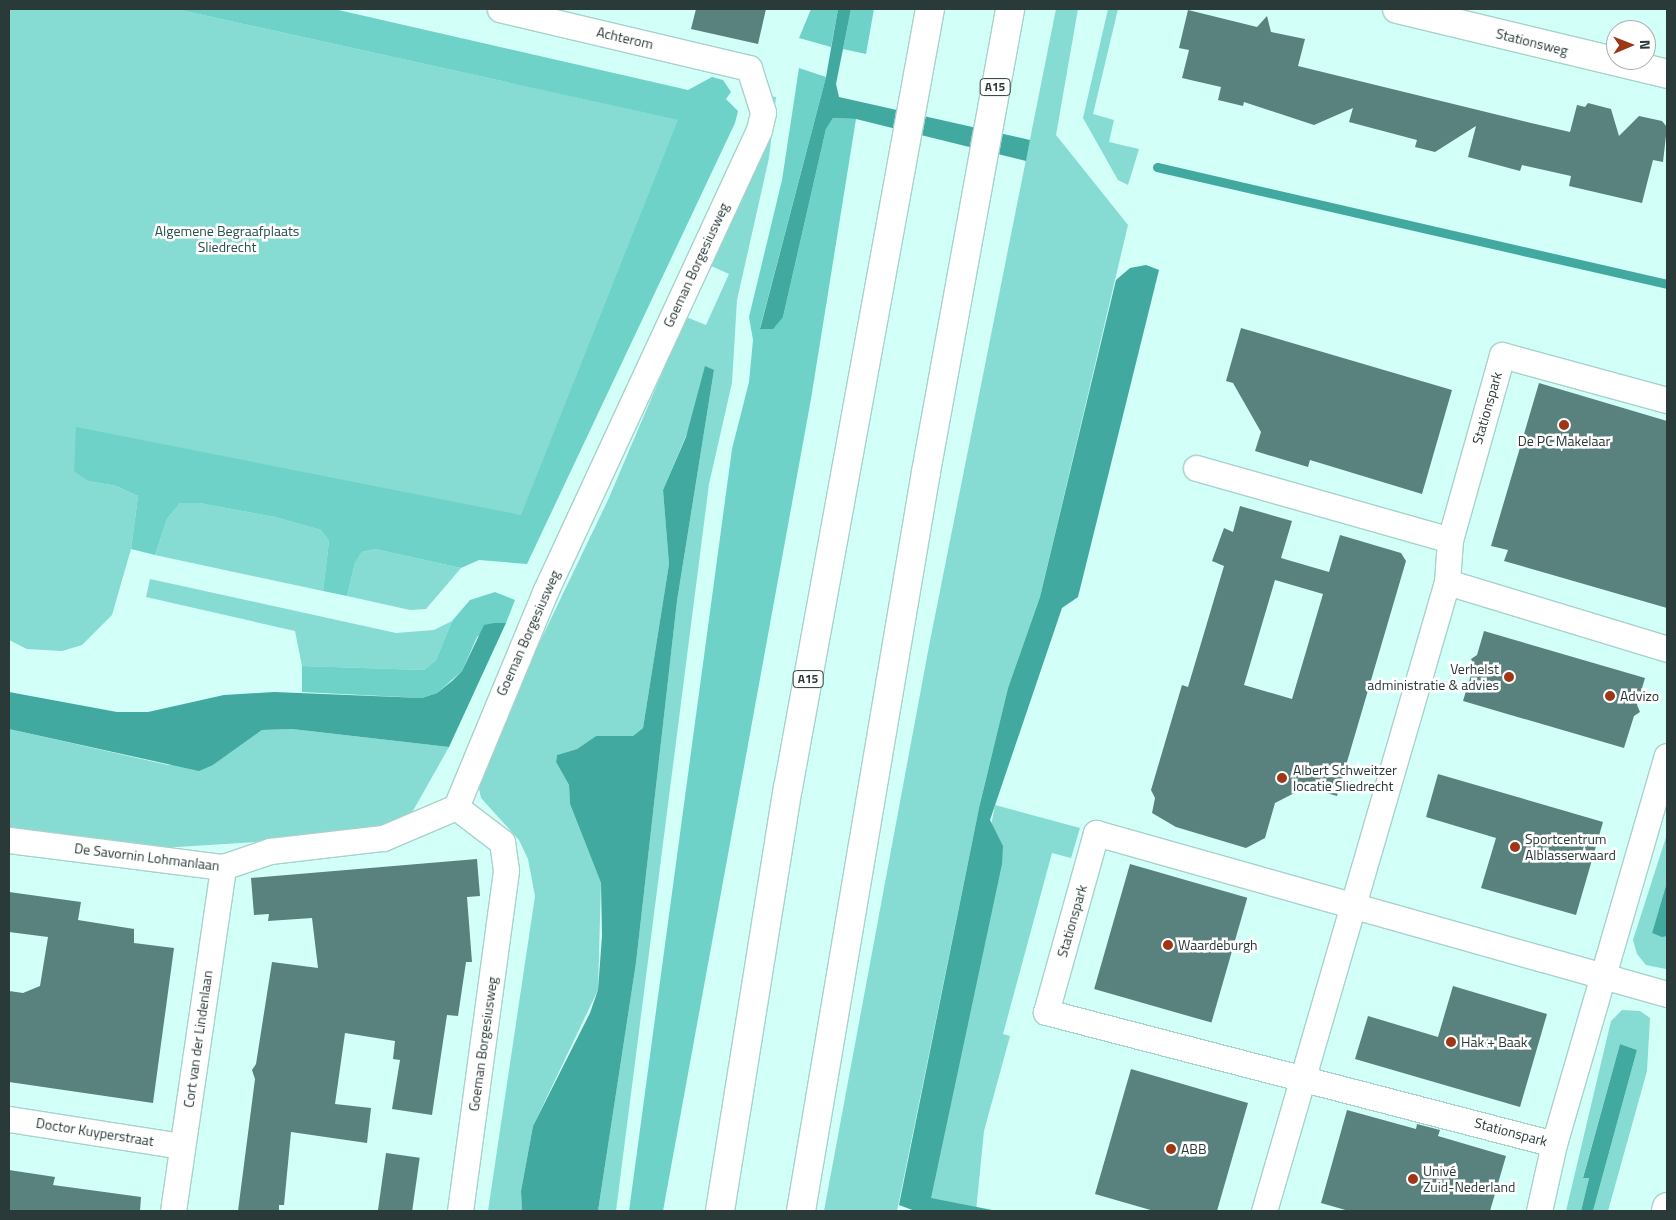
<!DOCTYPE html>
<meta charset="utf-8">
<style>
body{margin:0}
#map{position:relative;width:1676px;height:1220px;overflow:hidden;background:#d3fff9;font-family:"Titillium Web",sans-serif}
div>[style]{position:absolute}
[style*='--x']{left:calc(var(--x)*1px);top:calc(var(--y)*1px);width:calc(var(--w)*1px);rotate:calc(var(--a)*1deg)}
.green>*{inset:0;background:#86dbd2}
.forest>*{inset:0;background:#6ed2c8}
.water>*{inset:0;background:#42a9a0}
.stream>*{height:9px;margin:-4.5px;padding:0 4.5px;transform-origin:4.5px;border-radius:4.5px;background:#42a9a0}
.building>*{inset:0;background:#59817d;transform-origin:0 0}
.roads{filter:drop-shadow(1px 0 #a7d2cc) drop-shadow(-1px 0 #a7d2cc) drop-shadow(0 1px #a7d2cc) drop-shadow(0 -1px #a7d2cc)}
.street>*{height:25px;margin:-12.5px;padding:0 12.5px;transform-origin:12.5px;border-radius:12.5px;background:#fff}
.secondary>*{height:28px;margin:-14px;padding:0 14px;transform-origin:14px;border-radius:14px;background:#fff}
.highway>*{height:28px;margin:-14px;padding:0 14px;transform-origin:14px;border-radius:14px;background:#fff}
.dots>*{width:14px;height:14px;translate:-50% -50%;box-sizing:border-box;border:2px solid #fff;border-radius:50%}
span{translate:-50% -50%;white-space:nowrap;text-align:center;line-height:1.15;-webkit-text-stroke:5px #fff;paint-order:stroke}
.shield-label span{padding:1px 4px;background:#fff;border:1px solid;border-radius:4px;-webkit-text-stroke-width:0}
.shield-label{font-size:12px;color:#293a38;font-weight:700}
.street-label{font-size:14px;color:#293a38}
.park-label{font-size:14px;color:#24514c}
.poi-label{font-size:14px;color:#293a38}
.right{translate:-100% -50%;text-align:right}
.left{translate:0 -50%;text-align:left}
.frame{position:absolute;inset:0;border:10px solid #293a38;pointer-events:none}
.north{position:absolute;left:1606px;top:20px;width:50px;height:50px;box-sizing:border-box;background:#fff;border:1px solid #a9b0af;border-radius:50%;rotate:89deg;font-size:14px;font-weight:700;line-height:20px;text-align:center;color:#293a38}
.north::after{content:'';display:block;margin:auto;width:18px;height:22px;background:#9e3716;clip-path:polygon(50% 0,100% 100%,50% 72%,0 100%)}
</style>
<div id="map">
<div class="green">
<i style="clip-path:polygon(9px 9px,176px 9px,679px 120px,525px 512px,521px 515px,88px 481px,116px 486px,138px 496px,131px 549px,112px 615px,82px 645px,62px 651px,27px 649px,9px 640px)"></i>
<i style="clip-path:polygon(1056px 9px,1078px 9px,1056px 135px,1128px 225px,1040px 597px,1008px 688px,979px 808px,897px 1211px,824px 1211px,929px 646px)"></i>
<i style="clip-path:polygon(1108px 9px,1118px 9px,1093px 114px,1114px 120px,1109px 142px,1139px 149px,1128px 185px,1118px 180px,1083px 118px)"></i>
<i style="clip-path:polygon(766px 96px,776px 97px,769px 158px,737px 300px,732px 383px,709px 484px,616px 1211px,598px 1211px,636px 963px,677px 601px,714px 370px,663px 490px,669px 564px,643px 728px,633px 736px,596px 736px,577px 749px,557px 755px,556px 762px,569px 785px,570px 804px,601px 883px,598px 990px,533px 1126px,521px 1191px,522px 1211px,488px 1211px,535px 896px,528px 859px,519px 840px,481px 798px,476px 775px,608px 500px,686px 317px,706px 325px,729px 274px,709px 265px)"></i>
<i style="clip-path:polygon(180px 503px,199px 503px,275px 517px,321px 530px,329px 541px,323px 591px,155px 555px,167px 519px)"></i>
<i style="clip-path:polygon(375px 549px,461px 568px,426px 609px,410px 610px,347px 596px,355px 563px,362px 552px)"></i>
<i style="clip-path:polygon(150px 579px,396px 633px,434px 630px,452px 621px,436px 660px,424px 670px,302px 666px,295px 631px,146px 597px)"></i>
<i style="clip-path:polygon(9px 729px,168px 765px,213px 765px,262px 730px,292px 729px,449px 747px,414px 809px,399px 826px,383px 834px,129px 850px,9px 833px)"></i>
<i style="clip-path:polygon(995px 805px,1080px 828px,1071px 858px,1052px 853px,1003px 1034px,1010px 1036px,984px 1131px,976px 1211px,919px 1204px)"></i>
<i style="clip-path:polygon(1667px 834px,1667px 882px,1652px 933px,1667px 936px,1666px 969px,1646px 965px,1637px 954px,1633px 940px)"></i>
<i style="clip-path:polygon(1622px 1010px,1640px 1011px,1650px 1018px,1647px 1071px,1608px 1211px,1593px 1211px,1637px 1050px,1620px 1044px,1583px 1177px,1589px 1178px,1581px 1211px,1566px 1211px,1611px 1021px)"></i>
</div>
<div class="forest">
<i style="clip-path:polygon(176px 9px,334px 9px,688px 90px,712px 77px,723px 80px,731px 92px,726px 99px,738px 111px,735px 123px,527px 564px,479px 560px,461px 568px,375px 549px,362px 552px,355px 563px,347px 596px,323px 591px,329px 541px,321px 530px,275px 517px,199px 503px,180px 503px,167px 519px,155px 555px,131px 549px,138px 496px,116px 486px,88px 481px,74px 471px,76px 427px,521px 515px,678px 120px)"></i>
<i style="clip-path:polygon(811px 9px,838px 9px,831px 47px,799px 38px)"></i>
<i style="clip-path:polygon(851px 9px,874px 9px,866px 54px,843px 49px)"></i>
<i style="clip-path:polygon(799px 68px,826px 77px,760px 328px,783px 317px,826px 129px,833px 118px,856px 119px,811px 399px,663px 1211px,629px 1211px,732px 449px,749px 382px,753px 340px,749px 317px,782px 180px)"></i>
<i style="clip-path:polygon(495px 592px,515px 600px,506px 623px,494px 623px,477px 637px,462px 671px,437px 693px,422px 698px,302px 692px,302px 666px,424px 670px,436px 660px,452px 621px,470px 600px)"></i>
</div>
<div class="water">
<i style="clip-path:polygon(838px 9px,851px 9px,836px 84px,839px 97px,1030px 140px,1026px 161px,856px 119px,833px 118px,826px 129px,783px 317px,773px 329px,760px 329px,826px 77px)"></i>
<i style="clip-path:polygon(1146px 265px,1159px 270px,1078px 597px,1062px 608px,990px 820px,1003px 846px,1002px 864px,931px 1198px,997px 1211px,915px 1211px,899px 1205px,979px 808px,1008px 688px,1040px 597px,1116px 280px,1130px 268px)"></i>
<i style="clip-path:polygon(705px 366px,714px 370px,677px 601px,636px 963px,598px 1211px,522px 1211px,521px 1191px,533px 1126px,590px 1013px,598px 990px,602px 936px,601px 883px,570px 804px,569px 785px,556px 762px,557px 755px,577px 749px,596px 736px,633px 736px,643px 728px,669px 564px,663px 490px,686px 437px)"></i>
<i style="clip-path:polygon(494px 623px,506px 623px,449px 747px,292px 729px,262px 730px,213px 765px,199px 771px,9px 729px,9px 692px,117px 712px,148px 712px,224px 695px,274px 692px,422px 698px,437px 693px,452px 681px,462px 671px,484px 625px)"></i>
<i style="clip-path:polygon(1667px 882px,1667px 936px,1662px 937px,1652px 933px)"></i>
<i style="clip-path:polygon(1620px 1044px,1637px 1050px,1593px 1211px,1581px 1211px,1589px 1178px,1583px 1178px)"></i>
</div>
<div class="stream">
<i style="--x:1157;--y:167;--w:523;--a:12.92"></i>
</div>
<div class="building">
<i style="clip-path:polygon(696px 9px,766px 9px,758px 44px,691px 29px)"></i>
<i style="clip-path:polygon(1188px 10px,1257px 27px,1267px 16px,1271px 32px,1305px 39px,1298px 66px,1531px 123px,1570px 132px,1577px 105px,1585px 107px,1588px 103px,1611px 109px,1619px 136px,1639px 116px,1662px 121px,1667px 127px,1663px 162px,1653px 160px,1642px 203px,1569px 186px,1571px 176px,1522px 165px,1520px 171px,1468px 157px,1476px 126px,1435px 152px,1415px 147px,1417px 140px,1349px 122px,1353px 108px,1314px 125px,1244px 102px,1243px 106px,1218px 100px,1221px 87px,1182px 78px,1189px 50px,1179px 48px)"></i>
<i style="clip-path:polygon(1241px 328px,1452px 390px,1422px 494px,1310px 460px,1308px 467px,1255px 451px,1261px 432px,1233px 383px,1226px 381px)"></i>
<i style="clip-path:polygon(1539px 383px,1667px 421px,1667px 608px,1504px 561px,1508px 550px,1491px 546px)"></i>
<i style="clip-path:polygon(evenodd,1240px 506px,1292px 521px,1281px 558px,1329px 572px,1340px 535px,1401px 553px,1406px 561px,1337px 796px,1306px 787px,1275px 803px,1265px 838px,1246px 848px,1176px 827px,1152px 813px,1155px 798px,1151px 790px,1182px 685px,1188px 687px,1224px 566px,1212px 561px,1224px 528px,1233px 532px,1240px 506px,1275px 580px,1323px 594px,1292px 699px,1244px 685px,1275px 580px)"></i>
<i style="clip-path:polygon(1484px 631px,1645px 678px,1637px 705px,1640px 712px,1634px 716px,1624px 748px,1463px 701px,1474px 665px,1471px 659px,1477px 655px)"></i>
<i style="clip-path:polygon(1438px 774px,1603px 822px,1576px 915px,1481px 888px,1496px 838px,1426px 817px)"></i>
<i style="clip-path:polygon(477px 859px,480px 896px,467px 897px,472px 962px,466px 962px,458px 1016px,447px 1015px,432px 1115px,392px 1109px,400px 1060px,393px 1059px,395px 1041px,345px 1033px,335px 1104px,371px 1108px,367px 1143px,291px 1132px,284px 1205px,279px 1205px,279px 1211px,238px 1211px,255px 1079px,252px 1070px,256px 1064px,272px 962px,318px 968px,312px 918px,268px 921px,269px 914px,254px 915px,251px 878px)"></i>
<i style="left:1130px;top:864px;width:122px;height:130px;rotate:16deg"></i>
<i style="clip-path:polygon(9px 892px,81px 902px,78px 920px,134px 929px,134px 943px,174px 948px,153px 1103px,9px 1082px,9px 991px,23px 993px,40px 986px,48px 937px,9px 932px)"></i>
<i style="clip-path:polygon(1453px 986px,1547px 1014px,1520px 1107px,1355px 1059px,1368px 1016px,1438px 1037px)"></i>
<i style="clip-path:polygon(1131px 1069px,1248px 1103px,1217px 1211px,1154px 1211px,1095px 1194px)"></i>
<i style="clip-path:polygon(1347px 1110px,1416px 1129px,1417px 1124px,1440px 1130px,1438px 1136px,1506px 1156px,1490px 1211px,1349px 1211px,1321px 1203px)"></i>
<i style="left:386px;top:1153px;width:34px;height:59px;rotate:8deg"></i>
<i style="clip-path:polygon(9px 1170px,55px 1177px,53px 1185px,141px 1197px,140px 1211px,9px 1211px)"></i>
</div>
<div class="roads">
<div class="street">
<i style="--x:1196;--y:468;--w:264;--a:15.8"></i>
<i style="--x:1447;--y:582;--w:230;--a:16.9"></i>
<i style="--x:9;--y:840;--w:216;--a:7.2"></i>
<i style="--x:223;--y:867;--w:50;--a:-18.8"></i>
<i style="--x:270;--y:851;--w:114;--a:-6.6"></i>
<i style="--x:383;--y:838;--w:79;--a:-23"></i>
<i style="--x:9;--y:1119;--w:175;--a:8.9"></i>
<i style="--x:1554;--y:1144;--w:525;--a:-165.43"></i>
<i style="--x:1046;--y:1012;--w:186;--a:-74.4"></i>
<i style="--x:1096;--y:833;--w:593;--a:15.75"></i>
<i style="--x:173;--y:1211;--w:348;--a:-81.7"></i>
<i style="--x:460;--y:1211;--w:344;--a:-82.3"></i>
<i style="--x:506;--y:870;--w:28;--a:-98"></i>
<i style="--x:502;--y:842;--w:58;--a:-142.7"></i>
<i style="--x:456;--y:807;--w:233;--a:-67.5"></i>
<i style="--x:545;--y:592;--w:509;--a:-65.15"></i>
<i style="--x:759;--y:130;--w:18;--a:-77"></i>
<i style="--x:763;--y:112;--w:46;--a:-107.7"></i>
<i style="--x:749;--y:68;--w:256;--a:-166.7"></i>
<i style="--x:1264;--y:1211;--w:655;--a:-73.78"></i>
<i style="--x:1447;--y:582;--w:42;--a:-85.9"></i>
<i style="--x:1450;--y:540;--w:192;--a:-74.3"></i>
<i style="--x:1502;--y:355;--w:171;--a:15.3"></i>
<i style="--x:1539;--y:1211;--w:69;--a:-77.4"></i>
<i style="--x:1554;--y:1144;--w:404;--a:-73.8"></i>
</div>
<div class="secondary">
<i style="--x:1397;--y:9;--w:278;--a:13.5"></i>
<i style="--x:1666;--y:1211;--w:4;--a:-76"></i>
</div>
<div class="highway">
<i style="--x:720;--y:1211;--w:428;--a:-80.9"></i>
<i style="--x:788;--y:788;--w:792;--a:-79.67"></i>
<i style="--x:801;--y:1211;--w:749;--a:-80.4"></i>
<i style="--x:926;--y:472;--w:471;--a:-79.7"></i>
</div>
</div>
<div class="dots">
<i style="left:1564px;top:425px;background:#9e3716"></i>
<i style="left:1509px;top:677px;background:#9e3716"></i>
<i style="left:1610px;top:696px;background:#9e3716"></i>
<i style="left:1282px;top:778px;background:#9e3716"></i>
<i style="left:1515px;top:847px;background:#9e3716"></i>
<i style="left:1168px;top:945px;background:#9e3716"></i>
<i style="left:1451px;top:1042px;background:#9e3716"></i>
<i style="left:1171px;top:1149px;background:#9e3716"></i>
<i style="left:1413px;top:1179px;background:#9e3716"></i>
</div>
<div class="shield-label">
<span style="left:995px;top:87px">A15</span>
<span style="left:808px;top:679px">A15</span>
</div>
<div class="street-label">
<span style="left:625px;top:38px;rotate:13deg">Achterom</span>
<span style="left:1532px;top:42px;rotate:14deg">Stationsweg</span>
<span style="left:696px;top:265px;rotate:-65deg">Goeman Borgesiusweg</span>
<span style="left:1487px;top:408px;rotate:-74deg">Stationspark</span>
<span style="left:528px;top:633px;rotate:-66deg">Goeman Borgesiusweg</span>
<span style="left:147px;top:857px;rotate:7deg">De Savornin Lohmanlaan</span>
<span style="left:1072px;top:921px;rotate:-74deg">Stationspark</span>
<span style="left:198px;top:1039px;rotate:-82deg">Cort van der Lindenlaan</span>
<span style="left:483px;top:1044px;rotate:-82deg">Goeman Borgesiusweg</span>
<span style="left:95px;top:1132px;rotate:9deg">Doctor Kuyperstraat</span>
<span style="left:1511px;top:1132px;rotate:15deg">Stationspark</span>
</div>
<div class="park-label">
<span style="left:227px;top:239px">Algemene Begraafplaats<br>Sliedrecht</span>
</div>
<div class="poi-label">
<span style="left:1564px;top:441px">De PC Makelaar</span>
<span class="right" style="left:1499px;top:677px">Verhelst<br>administratie &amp; advies</span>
<span class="left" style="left:1620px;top:696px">Advizo</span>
<span class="left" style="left:1293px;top:778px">Albert Schweitzer<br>locatie Sliedrecht</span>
<span class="left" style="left:1525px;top:847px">Sportcentrum<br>Alblasserwaard</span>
<span class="left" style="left:1178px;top:945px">Waardeburgh</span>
<span class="left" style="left:1461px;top:1042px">Hak + Baak</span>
<span class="left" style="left:1181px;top:1149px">ABB</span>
<span class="left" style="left:1423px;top:1179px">Univé<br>Zuid-Nederland</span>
</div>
<div class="frame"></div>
<div class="north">N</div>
</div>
